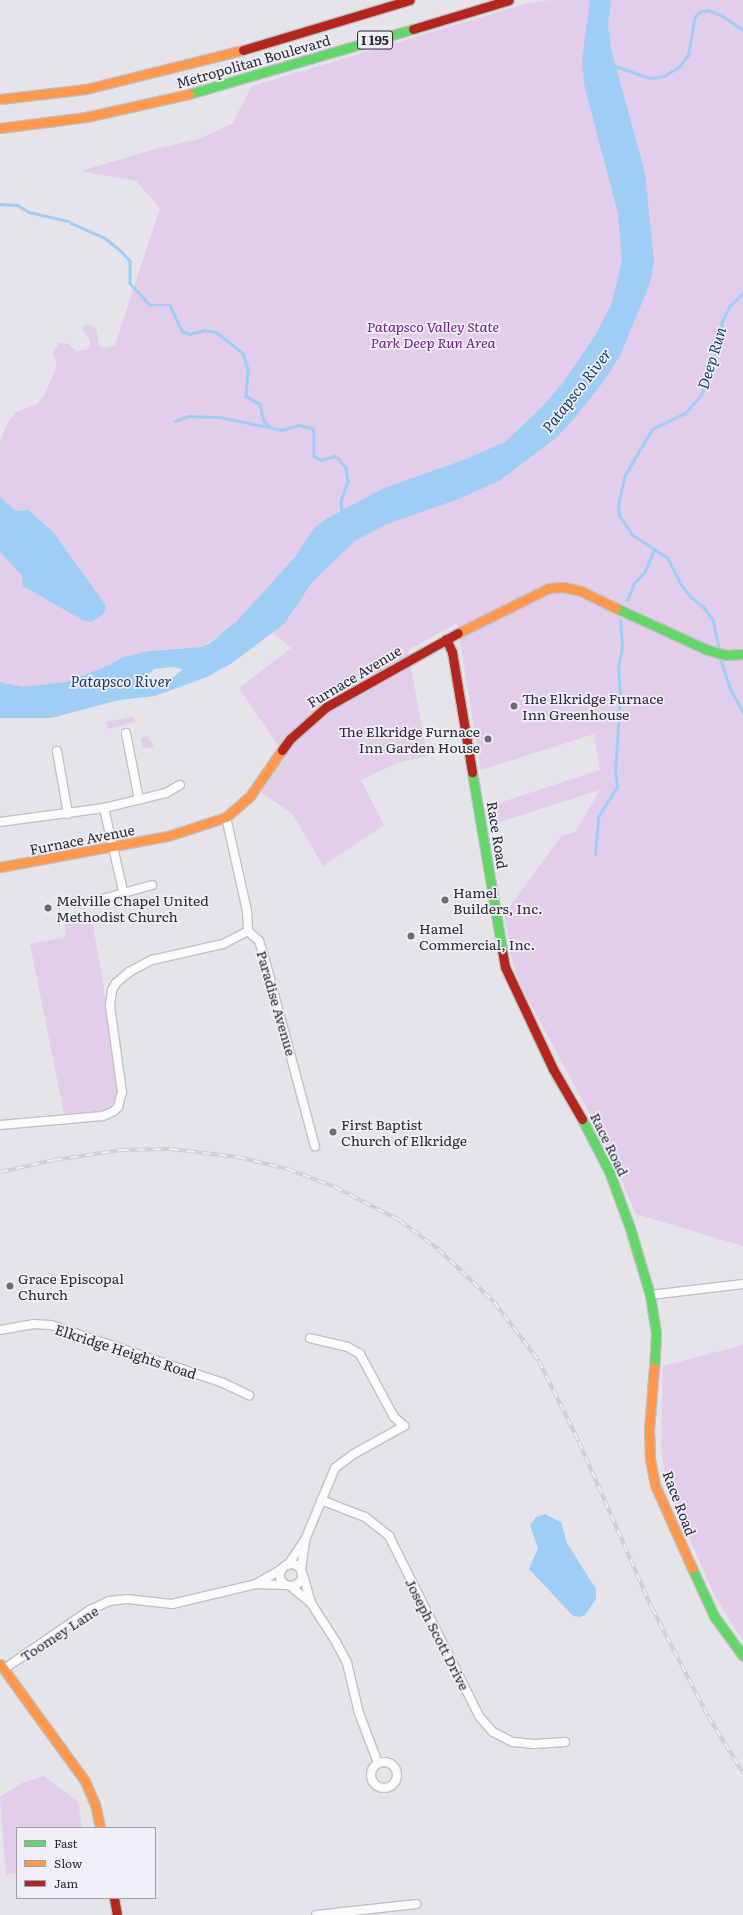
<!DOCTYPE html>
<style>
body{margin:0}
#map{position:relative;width:743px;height:1915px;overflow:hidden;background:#e4e4e9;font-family:Literata,serif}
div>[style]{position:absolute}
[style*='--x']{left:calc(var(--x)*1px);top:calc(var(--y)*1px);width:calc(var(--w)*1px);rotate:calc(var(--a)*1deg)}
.green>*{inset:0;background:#e2cdea}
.water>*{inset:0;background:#9ecef4}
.stream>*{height:2.5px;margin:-1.25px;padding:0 1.25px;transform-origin:1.25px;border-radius:1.25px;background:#9ecef4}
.roads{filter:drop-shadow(1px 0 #c0c1c5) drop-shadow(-1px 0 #c0c1c5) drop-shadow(0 1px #c0c1c5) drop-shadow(0 -1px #c0c1c5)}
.street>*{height:8px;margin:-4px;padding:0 4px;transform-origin:4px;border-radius:4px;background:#fbfbfc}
.street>.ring{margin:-4px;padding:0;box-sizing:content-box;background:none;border:8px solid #fbfbfc;border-radius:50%}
.fast>*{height:9px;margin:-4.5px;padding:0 4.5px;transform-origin:4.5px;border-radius:4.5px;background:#63d668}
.slow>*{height:9px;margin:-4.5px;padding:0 4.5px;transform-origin:4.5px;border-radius:4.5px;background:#ff974d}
.jam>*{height:9px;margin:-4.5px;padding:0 4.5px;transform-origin:4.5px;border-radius:4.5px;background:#b3261e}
.rail>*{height:4px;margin-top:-2px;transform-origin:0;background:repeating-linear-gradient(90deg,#eeeff9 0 8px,#cfcfd0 0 16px);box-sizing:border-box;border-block:1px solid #cfcfd0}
.dots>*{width:11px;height:11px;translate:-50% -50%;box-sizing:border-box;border:2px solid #eeeff9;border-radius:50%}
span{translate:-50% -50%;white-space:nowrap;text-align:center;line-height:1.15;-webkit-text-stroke:3.5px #eeeff9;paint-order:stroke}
.shield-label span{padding:1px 3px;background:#eeeff9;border:1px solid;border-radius:3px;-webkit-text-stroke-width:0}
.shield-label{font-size:13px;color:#2b2b2f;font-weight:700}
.street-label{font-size:14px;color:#2b2b2f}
.park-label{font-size:14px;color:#6e237e;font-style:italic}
.poi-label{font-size:14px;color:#2b2b2f}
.left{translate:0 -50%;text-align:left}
.right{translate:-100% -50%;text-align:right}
.water-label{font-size:15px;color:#153b55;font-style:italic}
.legend{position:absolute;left:16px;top:1827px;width:140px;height:72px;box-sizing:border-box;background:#eeeff9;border:1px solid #a0a1a8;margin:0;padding:5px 7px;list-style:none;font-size:12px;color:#2b2b2f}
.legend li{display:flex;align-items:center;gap:8px;height:20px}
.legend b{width:20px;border:1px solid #a0a1a8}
</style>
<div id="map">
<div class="green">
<i style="clip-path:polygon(551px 0,743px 0,743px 1246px,636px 1214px,607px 1146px,522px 988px,513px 964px,504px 915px,562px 835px,575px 832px,600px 790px,490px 825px,487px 807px,600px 770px,594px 734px,481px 770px,457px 623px,408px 650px,427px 756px,397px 763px,361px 780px,384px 825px,323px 866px,292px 813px,260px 792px,286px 757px,239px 688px,291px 648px,247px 611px,226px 631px,201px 647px,163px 649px,123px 657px,110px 665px,67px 682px,22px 687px,0 682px,0 442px,6px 426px,16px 412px,36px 405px,45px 394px,57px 365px,53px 353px,59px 343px,69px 344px,76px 351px,86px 350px,90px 345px,90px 340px,82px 328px,87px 324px,96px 328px,99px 346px,103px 348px,115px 345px,160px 208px,136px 181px,81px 171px,155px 149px,196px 140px,232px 124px,252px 86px,528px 3px)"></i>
<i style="clip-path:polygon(134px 716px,135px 722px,108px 729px,106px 722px)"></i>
<i style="clip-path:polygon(148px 736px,154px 747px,143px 748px,141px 738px)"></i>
<i style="clip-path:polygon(91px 916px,103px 981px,117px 1096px,110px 1107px,99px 1112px,64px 1114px,30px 944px,66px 937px,64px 921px)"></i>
<i style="clip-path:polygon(743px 1345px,743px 1640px,717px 1600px,667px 1489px,661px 1447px,663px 1366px)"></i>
<i style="clip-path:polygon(44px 1776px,78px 1802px,82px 1828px,17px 1828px,17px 1873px,6px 1875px,0 1797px,22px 1783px)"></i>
</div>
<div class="water">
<i style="clip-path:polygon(evenodd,590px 0,611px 0,608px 25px,611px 49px,645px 173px,654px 262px,650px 283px,620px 356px,601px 385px,572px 421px,556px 438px,499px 481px,456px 500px,387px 524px,355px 541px,313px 581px,284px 624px,232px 663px,207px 677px,155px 696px,119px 700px,51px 718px,0 718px,0 682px,22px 687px,66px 682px,110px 665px,123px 657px,149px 651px,201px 647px,210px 643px,237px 621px,295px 557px,313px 529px,326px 519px,384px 488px,461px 461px,505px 442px,542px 407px,562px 384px,595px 336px,612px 303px,622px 260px,618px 214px,584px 84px,582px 60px,590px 0,172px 667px,183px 669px,165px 684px,148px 685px,141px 682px,154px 669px,172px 667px)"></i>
<i style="clip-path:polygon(0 497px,16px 511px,28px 510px,53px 532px,105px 604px,106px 609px,102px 615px,92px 622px,84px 621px,23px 586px,22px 576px,0 552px)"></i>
<i style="clip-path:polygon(545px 1514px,561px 1522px,567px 1543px,596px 1589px,596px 1599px,585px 1615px,580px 1617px,573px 1616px,529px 1569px,538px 1548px,530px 1525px,536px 1517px)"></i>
</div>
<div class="stream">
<i style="--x:615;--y:66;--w:37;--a:19"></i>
<i style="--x:650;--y:78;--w:14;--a:-8"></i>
<i style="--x:664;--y:76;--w:19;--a:-32"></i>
<i style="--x:680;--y:66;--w:14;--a:-54"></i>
<i style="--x:688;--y:55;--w:39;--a:-80"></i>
<i style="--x:695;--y:17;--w:8;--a:-45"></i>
<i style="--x:701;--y:11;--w:7;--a:-8"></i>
<i style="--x:708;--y:10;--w:14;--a:21"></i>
<i style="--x:721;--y:15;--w:27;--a:34"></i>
<i style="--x:0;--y:204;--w:17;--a:3"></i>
<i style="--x:17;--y:205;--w:14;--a:30"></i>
<i style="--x:29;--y:212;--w:40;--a:13"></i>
<i style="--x:71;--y:223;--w:37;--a:24"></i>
<i style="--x:105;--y:238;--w:22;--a:39"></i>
<i style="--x:122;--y:252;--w:12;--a:48"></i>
<i style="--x:130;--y:261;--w:22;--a:90"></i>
<i style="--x:130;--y:283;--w:30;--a:48"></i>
<i style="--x:150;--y:305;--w:20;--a:0"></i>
<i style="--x:170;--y:305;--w:29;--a:65"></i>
<i style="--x:182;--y:331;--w:9;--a:21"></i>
<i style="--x:190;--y:334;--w:15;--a:-16"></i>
<i style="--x:204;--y:330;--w:12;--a:9"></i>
<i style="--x:216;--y:332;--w:34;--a:38"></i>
<i style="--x:243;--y:353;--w:17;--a:73"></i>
<i style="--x:248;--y:369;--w:27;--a:94"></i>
<i style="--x:246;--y:396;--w:16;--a:30"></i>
<i style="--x:260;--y:404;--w:17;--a:77"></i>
<i style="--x:264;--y:421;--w:8;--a:45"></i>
<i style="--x:175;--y:421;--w:14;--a:-21"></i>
<i style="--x:188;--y:416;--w:32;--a:2"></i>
<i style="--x:220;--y:417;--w:63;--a:11.8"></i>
<i style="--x:282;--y:430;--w:17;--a:-17"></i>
<i style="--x:298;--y:425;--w:14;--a:12"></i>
<i style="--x:312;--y:428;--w:4;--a:63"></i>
<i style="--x:314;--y:432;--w:24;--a:90"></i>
<i style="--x:314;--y:456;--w:8;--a:30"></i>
<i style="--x:321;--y:460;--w:13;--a:-18"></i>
<i style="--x:333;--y:456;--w:5;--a:22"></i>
<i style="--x:338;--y:458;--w:13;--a:51"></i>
<i style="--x:346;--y:468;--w:13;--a:81"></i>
<i style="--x:348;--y:481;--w:21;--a:109"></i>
<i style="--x:341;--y:501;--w:10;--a:84"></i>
<i style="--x:627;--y:600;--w:18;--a:-68"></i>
<i style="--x:634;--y:583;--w:14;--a:-45"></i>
<i style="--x:644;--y:573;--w:26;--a:-67"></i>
<i style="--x:719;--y:650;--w:30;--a:-102"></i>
<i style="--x:713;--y:621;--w:16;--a:-125"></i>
<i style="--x:704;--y:608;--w:16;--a:-142"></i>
<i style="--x:691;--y:598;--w:16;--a:-128"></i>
<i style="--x:681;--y:585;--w:30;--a:-117"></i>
<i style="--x:667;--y:558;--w:42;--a:-146.7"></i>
<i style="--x:632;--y:535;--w:23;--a:-124"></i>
<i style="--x:619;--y:516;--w:11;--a:-95"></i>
<i style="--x:618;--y:505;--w:31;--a:-77"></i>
<i style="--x:625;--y:475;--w:53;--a:-59.6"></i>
<i style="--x:652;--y:429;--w:37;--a:-26"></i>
<i style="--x:685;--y:413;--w:24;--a:-48"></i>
<i style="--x:701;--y:395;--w:34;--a:-69"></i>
<i style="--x:713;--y:363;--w:43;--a:-77.9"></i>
<i style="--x:722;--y:321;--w:16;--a:-63"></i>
<i style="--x:729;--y:307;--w:20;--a:-45"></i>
<i style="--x:720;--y:657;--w:35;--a:72"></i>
<i style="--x:731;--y:690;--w:25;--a:61"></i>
<i style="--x:595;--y:855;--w:38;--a:-85"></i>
<i style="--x:598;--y:817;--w:36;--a:-58"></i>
<i style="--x:617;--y:786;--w:12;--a:-99"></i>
<i style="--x:615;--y:774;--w:80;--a:-86.4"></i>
<i style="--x:620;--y:694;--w:26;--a:-94"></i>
<i style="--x:618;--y:668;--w:21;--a:-79"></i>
<i style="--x:622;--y:647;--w:26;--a:-94"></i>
</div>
<div class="roads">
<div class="street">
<i style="--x:126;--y:733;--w:68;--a:79"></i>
<i style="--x:57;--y:751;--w:64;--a:80.1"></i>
<i style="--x:104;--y:808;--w:85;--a:77.1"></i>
<i style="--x:226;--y:817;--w:96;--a:77.4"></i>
<i style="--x:247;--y:911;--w:20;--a:87"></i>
<i style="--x:248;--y:931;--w:15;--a:42"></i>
<i style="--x:259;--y:941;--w:20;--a:72"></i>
<i style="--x:265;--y:960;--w:193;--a:75"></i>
<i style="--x:0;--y:822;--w:105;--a:-7.7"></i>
<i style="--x:104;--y:808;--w:64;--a:-13.6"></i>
<i style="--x:166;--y:793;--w:16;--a:-30"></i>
<i style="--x:102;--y:899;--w:52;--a:-15.6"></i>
<i style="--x:0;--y:1125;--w:103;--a:-5"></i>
<i style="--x:103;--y:1116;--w:12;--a:-24"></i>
<i style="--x:114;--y:1111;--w:6;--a:-45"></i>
<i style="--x:118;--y:1107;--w:16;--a:-75"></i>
<i style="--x:122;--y:1092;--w:88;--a:-97.9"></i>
<i style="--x:110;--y:1005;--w:15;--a:-82"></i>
<i style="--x:112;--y:990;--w:8;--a:-60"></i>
<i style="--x:116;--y:983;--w:17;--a:-40"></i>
<i style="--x:129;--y:972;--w:26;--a:-28"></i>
<i style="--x:152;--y:960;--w:73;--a:-12.7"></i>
<i style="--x:223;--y:944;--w:28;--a:-27"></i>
<i style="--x:650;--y:1295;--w:94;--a:-6.7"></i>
<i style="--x:0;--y:1330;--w:34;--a:-10"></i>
<i style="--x:33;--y:1324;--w:18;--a:3"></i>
<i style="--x:51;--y:1325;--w:182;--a:18.6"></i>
<i style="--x:223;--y:1383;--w:29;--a:25"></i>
<i style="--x:321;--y:1500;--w:47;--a:21.1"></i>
<i style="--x:365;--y:1517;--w:31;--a:38"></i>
<i style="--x:389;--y:1536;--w:201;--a:63.4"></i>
<i style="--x:479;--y:1716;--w:21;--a:49"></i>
<i style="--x:493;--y:1732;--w:22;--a:27"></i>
<i style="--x:513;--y:1742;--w:22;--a:5"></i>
<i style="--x:535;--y:1744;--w:30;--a:-4"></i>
<i class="ring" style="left:280px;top:1564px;width:14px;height:14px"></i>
<i style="--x:288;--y:1565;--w:30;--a:-56"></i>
<i style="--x:305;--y:1540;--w:78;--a:-67.4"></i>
<i style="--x:335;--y:1468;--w:21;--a:-37"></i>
<i style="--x:352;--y:1455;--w:60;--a:-29.1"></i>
<i style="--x:404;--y:1426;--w:13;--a:-138"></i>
<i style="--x:394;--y:1417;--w:72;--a:-118.4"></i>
<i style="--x:360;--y:1354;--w:14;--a:-150"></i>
<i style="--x:348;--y:1347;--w:39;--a:-167"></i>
<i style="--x:301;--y:1570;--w:30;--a:-82"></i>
<i style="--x:303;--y:1575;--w:29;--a:74"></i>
<i style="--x:256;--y:1584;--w:30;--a:-30"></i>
<i style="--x:290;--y:1586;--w:27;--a:39"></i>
<i style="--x:311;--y:1603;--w:46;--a:57.3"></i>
<i style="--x:336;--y:1642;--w:24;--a:62"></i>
<i style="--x:347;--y:1663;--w:51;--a:76.5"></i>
<i style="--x:359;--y:1713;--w:53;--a:69.2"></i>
<i style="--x:4;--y:1669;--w:104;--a:-34.5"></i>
<i style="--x:90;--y:1610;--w:21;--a:-25"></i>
<i style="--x:109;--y:1601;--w:18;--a:-6"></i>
<i style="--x:127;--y:1599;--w:45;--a:6.3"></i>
<i style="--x:172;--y:1604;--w:86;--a:-13.4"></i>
<i style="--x:256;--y:1584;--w:29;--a:2"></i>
<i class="ring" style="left:371px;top:1762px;width:18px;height:18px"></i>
<i style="--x:316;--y:1915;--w:101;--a:-6.3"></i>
</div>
<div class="fast">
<i style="--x:189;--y:94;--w:233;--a:-16.2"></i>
<i style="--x:616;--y:608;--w:98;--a:24.7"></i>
<i style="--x:705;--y:649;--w:22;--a:16"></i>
<i style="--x:726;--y:655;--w:17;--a:-3"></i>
<i style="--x:472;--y:772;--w:181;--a:80.4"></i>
<i style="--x:582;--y:1119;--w:59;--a:62.6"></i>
<i style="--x:609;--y:1171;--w:61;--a:69.8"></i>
<i style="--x:630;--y:1228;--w:70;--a:73.4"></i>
<i style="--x:650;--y:1295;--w:39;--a:81"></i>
<i style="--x:656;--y:1334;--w:33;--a:93"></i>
<i style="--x:692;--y:1568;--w:53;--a:65.4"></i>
<i style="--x:714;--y:1616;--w:49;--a:54.1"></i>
</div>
<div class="slow">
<i style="--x:0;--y:99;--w:87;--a:-6.6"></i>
<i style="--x:86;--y:89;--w:162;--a:-14"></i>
<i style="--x:0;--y:128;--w:87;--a:-7.3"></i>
<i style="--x:86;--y:117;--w:106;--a:-12.6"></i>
<i style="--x:458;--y:633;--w:102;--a:-26.3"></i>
<i style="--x:549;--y:588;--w:15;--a:-4"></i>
<i style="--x:564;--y:587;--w:17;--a:13"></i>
<i style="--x:581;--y:591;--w:39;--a:26"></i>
<i style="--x:0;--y:867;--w:171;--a:-10.5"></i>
<i style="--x:168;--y:836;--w:61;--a:-18.1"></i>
<i style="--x:226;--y:817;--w:32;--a:-41"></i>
<i style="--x:250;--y:796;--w:56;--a:-55.2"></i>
<i style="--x:654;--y:1367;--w:63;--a:94.5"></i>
<i style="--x:649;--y:1430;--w:29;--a:88"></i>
<i style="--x:650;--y:1459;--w:26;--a:79"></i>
<i style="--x:655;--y:1485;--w:91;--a:66"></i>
<i style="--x:0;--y:1664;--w:145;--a:54"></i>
<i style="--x:85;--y:1781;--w:25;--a:67"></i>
<i style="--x:95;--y:1804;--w:25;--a:78"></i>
</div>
<div class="jam">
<i style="--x:413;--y:29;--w:100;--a:-16.8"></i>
<i style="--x:243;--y:50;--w:174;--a:-16.7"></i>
<i style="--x:446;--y:639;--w:14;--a:65"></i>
<i style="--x:452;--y:652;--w:122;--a:80.5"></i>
<i style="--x:282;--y:750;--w:14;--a:-54"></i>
<i style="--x:290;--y:739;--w:48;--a:-41.6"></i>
<i style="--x:326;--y:707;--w:151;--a:-29.3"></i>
<i style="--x:502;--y:950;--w:17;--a:80"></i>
<i style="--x:505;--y:967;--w:113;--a:64.8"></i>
<i style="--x:553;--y:1069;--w:58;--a:59.9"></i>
<i style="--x:114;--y:1898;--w:17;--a:80"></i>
</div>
</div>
<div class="rail">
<i style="--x:0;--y:1172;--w:55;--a:-12.5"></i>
<i style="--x:54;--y:1160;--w:68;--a:-8.5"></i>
<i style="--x:121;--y:1150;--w:50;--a:-1.1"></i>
<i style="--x:171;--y:1149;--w:67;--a:6.8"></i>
<i style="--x:238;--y:1157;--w:51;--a:13.5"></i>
<i style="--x:288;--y:1169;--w:50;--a:21"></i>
<i style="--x:335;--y:1187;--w:72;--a:27.3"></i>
<i style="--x:399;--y:1220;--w:49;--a:36.6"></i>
<i style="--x:438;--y:1249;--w:77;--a:43.4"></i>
<i style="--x:494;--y:1302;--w:74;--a:52.7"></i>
<i style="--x:539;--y:1361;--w:90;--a:63.7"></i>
<i style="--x:579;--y:1442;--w:181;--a:66.3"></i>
<i style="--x:652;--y:1608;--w:122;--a:62.6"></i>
<i style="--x:708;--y:1716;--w:67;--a:58.4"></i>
</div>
<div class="dots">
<i style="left:514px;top:706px;background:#6c6c70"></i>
<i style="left:488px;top:739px;background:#6c6c70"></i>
<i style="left:445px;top:900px;background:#6c6c70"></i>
<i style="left:48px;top:908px;background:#6c6c70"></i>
<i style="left:411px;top:936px;background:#6c6c70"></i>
<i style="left:333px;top:1132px;background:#6c6c70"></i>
<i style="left:10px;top:1286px;background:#6c6c70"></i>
</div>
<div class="shield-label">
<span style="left:375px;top:40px">I 195</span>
</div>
<div class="street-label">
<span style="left:253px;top:61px;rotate:-16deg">Metropolitan Boulevard</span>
<span style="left:354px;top:676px;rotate:-31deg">Furnace Avenue</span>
<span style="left:498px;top:835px;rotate:81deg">Race Road</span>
<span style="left:82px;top:839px;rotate:-11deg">Furnace Avenue</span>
<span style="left:277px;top:1003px;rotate:74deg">Paradise Avenue</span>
<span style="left:610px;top:1144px;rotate:64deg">Race Road</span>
<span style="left:126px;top:1351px;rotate:18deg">Elkridge Heights Road</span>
<span style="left:680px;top:1503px;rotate:69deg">Race Road</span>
<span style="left:59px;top:1633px;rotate:-33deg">Toomey Lane</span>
<span style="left:438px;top:1634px;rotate:63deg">Joseph Scott Drive</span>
</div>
<div class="park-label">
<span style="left:433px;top:334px">Patapsco Valley State<br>Park Deep Run Area</span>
</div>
<div class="poi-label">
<span class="left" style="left:522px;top:706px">The Elkridge Furnace<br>Inn Greenhouse</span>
<span class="right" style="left:480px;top:739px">The Elkridge Furnace<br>Inn Garden House</span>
<span class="left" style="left:453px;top:900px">Hamel<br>Builders, Inc.</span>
<span class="left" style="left:56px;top:908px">Melville Chapel United<br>Methodist Church</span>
<span class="left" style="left:419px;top:936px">Hamel<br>Commercial, Inc.</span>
<span class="left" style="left:341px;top:1132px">First Baptist<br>Church of Elkridge</span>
<span class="left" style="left:18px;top:1286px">Grace Episcopal<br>Church</span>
</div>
<div class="water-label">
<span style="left:711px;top:358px;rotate:-73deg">Deep Run</span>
<span style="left:576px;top:390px;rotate:-52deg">Patapsco River</span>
<span style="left:121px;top:681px">Patapsco River</span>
</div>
<ul class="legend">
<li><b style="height:5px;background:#63d668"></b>Fast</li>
<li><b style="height:5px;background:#ff974d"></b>Slow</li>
<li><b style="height:5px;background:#b3261e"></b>Jam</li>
</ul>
</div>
